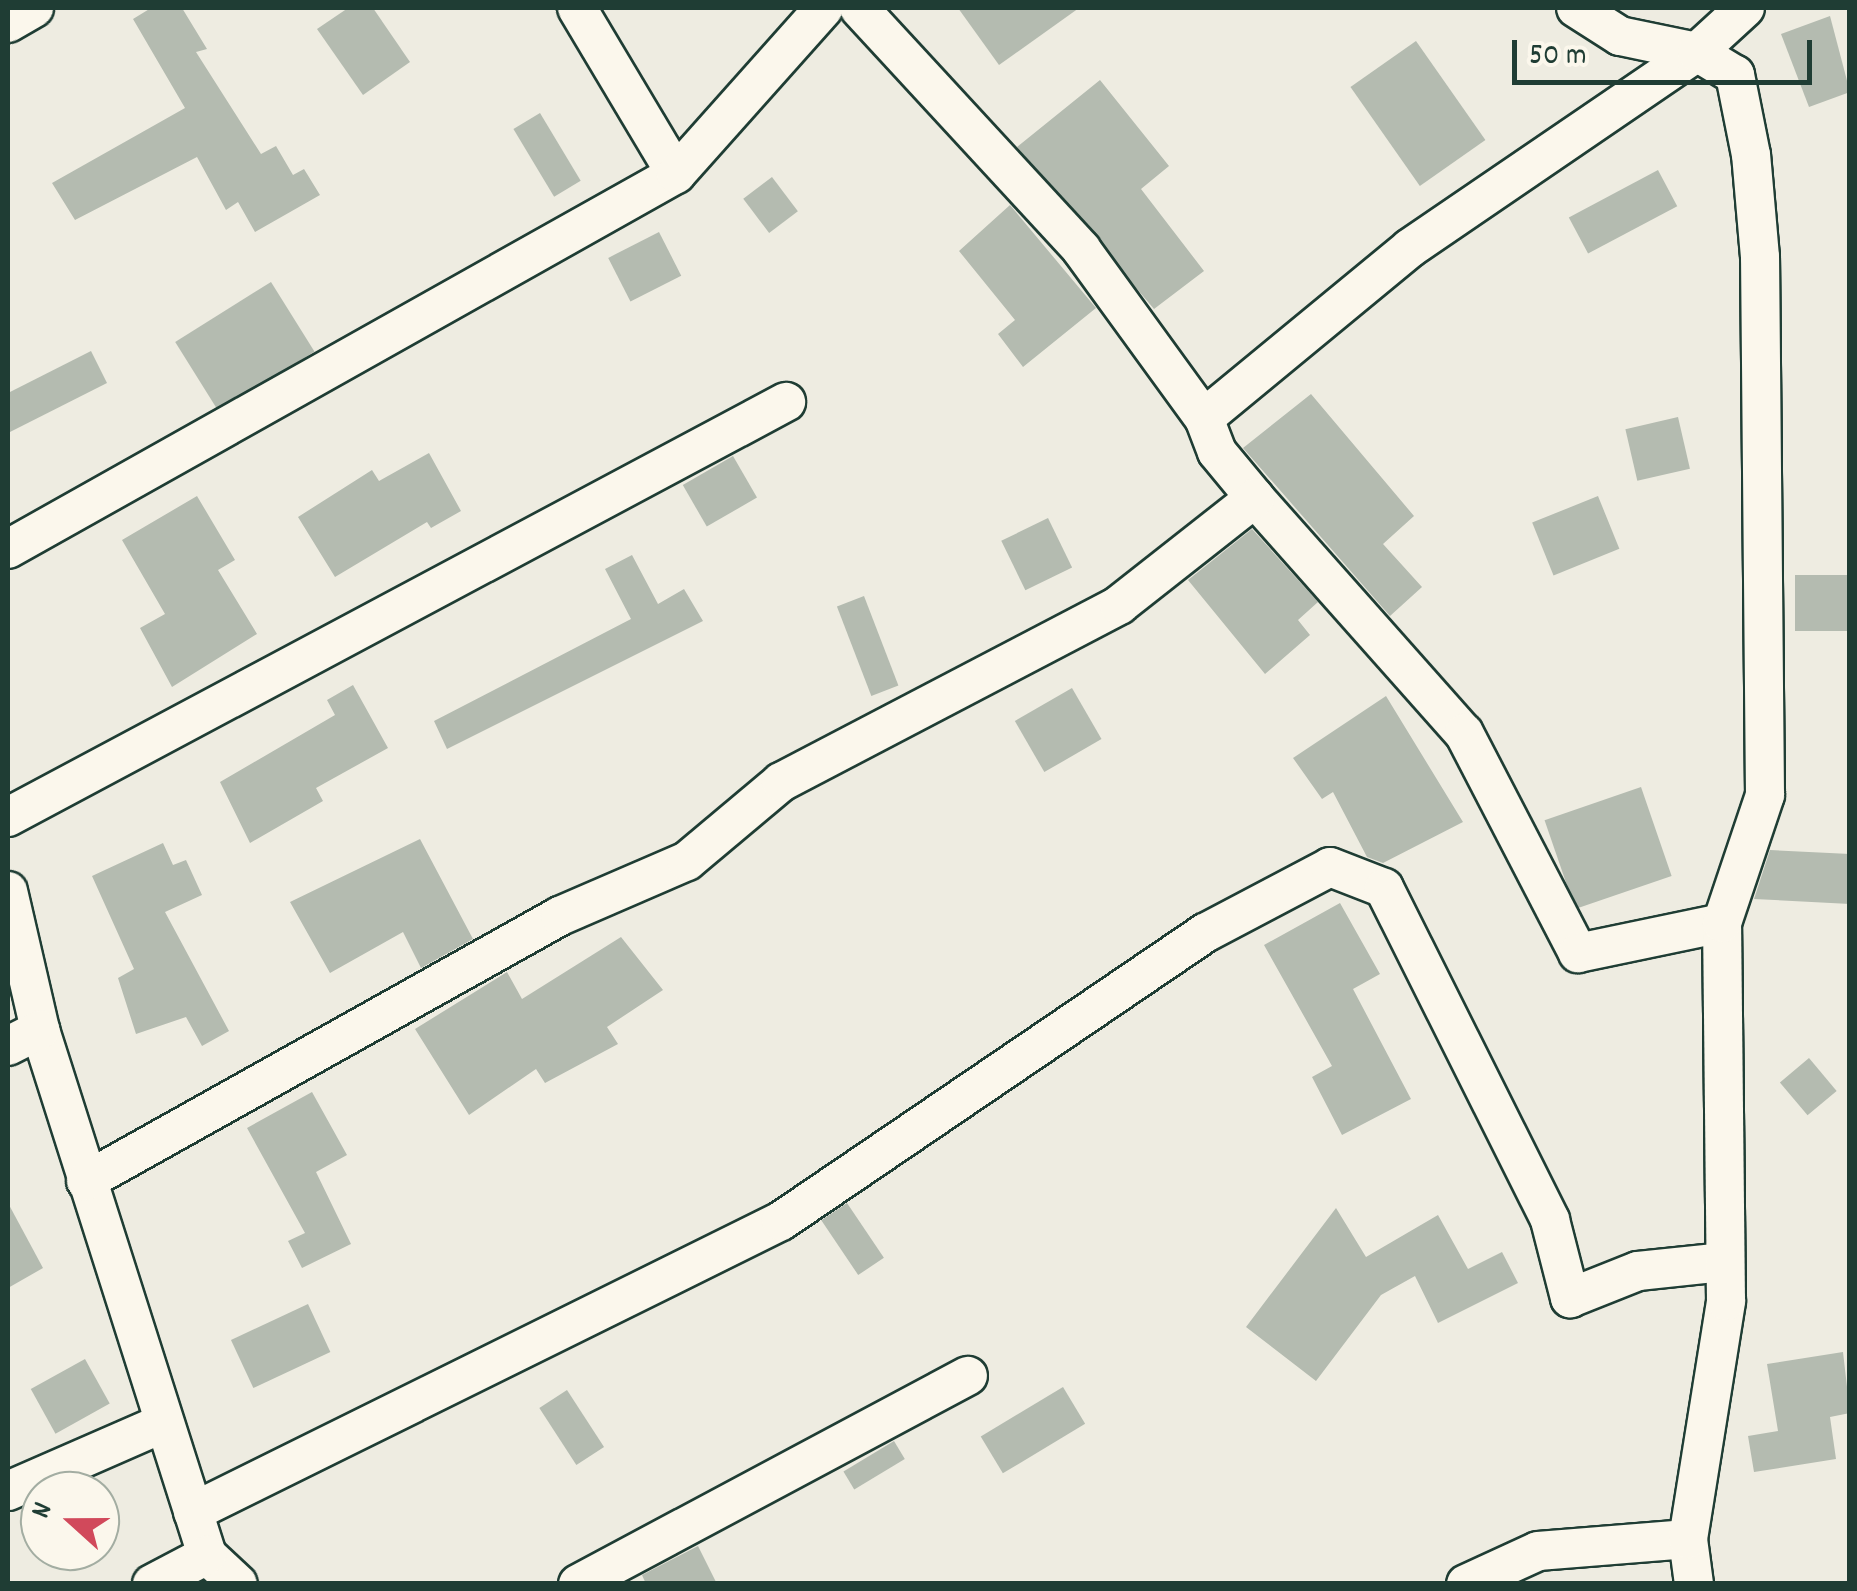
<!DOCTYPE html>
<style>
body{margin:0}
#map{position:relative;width:1857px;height:1591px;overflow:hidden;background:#eeece1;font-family:Dekko,sans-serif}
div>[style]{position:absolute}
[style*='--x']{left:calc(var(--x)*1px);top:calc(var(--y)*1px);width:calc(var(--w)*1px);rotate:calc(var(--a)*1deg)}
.building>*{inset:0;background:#b4bbb0;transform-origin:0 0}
.roads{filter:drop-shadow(2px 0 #1f3d34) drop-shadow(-2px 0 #1f3d34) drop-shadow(0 2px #1f3d34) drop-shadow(0 -2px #1f3d34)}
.minor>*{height:38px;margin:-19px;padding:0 19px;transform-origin:19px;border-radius:19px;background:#fbf7ec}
span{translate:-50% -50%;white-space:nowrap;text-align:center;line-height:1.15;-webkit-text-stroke:8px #fbf7ec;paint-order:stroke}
.frame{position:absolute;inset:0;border:10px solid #1f3d34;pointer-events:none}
.north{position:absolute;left:20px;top:1471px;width:100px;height:100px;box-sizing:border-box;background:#fbf7ec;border:2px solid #a3ada2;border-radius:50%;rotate:291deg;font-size:28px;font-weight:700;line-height:40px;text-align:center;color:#1f3d34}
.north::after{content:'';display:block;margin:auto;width:35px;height:45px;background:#d1495b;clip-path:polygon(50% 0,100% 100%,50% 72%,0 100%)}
.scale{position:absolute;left:1512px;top:40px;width:300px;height:45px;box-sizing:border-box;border:5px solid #1f3d34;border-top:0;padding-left:12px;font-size:30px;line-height:35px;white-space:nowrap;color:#1f3d34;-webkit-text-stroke:8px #fbf7ec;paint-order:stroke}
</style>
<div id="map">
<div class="building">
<i style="clip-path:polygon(151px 8px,182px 8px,207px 49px,196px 52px,261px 154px,276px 146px,293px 175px,304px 169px,320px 195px,255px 232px,238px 202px,226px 210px,197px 157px,75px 220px,52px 183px,185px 108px,133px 19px)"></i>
<i style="clip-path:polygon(348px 8px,373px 8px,410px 62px,363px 95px,317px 29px)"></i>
<i style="clip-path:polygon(958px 8px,1079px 8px,999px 65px)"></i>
<i style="clip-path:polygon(1830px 16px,1850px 92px,1809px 107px,1781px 34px)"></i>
<i style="left:1416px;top:41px;width:121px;height:80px;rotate:55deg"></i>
<i style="clip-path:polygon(1100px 80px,1169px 166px,1141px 189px,1204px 271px,1154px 309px,1017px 147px)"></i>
<i style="left:540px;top:113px;width:79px;height:31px;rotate:59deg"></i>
<i style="left:1658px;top:170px;width:41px;height:101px;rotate:62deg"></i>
<i style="left:772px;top:177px;width:43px;height:36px;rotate:53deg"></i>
<i style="clip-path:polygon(1010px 205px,1096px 308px,1023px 367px,998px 334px,1015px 320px,959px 251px)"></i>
<i style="left:659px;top:232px;width:49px;height:57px;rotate:63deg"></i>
<i style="left:271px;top:282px;width:82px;height:113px;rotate:58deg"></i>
<i style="clip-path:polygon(91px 351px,107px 383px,8px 433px,8px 393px)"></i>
<i style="clip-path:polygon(1311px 394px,1414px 516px,1383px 544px,1422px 587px,1390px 616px,1243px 448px)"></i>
<i style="left:1678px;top:417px;width:53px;height:54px;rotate:77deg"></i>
<i style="clip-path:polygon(429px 453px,461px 511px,431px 528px,427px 522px,335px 577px,298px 517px,372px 470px,379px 481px)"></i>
<i style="left:733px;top:456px;width:48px;height:58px;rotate:60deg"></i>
<i style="clip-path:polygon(197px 496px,235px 560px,218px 570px,257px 634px,172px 687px,140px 628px,165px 614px,122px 540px)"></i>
<i style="left:1598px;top:496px;width:57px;height:71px;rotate:68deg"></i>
<i style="left:1048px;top:518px;width:55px;height:52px;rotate:64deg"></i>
<i style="clip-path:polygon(1252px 529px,1318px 602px,1298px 620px,1310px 635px,1265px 674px,1188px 580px)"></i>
<i style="clip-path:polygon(632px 555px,658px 604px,684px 589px,703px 621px,447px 749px,434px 721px,631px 619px,605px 569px)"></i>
<i style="left:1795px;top:575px;width:55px;height:56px"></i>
<i style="left:864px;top:596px;width:96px;height:29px;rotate:69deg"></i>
<i style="clip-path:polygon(353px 685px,388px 748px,316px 788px,323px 801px,250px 843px,220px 782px,335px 715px,327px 700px)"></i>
<i style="left:1072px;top:688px;width:59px;height:66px;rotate:60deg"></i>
<i style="clip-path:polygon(1386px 696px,1463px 822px,1383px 863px,1367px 857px,1333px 792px,1322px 799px,1293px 758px)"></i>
<i style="left:1641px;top:787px;width:94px;height:102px;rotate:71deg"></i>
<i style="clip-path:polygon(420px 839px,473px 939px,421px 968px,403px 932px,330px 973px,290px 902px)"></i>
<i style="clip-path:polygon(163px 843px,173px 865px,186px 860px,202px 895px,165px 912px,229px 1031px,202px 1046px,186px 1017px,136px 1034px,118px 978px,134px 969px,92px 876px)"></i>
<i style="clip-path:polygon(1770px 850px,1850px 854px,1850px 904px,1754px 899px)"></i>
<i style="clip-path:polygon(1340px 903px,1380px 974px,1353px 989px,1411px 1099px,1342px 1135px,1312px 1077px,1332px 1066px,1264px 945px)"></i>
<i style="clip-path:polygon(621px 937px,663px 990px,607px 1027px,618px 1044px,545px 1083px,536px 1069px,469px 1115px,415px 1029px,507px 972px,522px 999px)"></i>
<i style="left:1809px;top:1058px;width:43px;height:38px;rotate:50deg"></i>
<i style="clip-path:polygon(312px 1092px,347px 1155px,316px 1172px,351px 1244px,302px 1268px,288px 1241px,305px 1233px,247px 1128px)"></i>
<i style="clip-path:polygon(8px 1203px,43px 1268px,8px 1288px)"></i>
<i style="left:847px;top:1203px;width:66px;height:31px;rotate:56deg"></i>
<i style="clip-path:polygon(1336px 1208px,1366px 1257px,1438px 1215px,1468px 1269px,1502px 1252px,1518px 1283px,1438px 1323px,1415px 1276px,1381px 1295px,1316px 1381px,1246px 1327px)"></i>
<i style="left:308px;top:1304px;width:53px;height:85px;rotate:65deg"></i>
<i style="clip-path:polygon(1843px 1352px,1850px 1413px,1830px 1417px,1836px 1459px,1754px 1472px,1748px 1436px,1778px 1431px,1767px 1364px)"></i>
<i style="left:85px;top:1359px;width:51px;height:62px;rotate:61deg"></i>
<i style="left:1063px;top:1387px;width:43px;height:96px;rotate:59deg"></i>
<i style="left:567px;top:1390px;width:68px;height:33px;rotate:57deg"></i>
<i style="left:894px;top:1441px;width:21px;height:59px;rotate:59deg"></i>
<i style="clip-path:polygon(698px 1546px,717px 1584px,646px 1584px,642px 1575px)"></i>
</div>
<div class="roads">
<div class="minor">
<i style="--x:577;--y:8;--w:193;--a:59.2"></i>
<i style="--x:859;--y:8;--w:328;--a:47.3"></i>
<i style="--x:1081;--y:249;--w:209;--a:54"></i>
<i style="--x:1204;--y:418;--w:267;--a:-39.5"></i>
<i style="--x:1410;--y:248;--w:348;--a:-34.3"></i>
<i style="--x:1576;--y:8;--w:52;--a:32.5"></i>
<i style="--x:1620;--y:36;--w:79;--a:11.7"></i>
<i style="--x:8;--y:23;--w:30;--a:-30"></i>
<i style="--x:1204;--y:418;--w:36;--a:69"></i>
<i style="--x:1217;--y:452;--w:60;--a:50.4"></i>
<i style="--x:1255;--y:498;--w:314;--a:48.4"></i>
<i style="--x:1464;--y:733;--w:248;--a:62.6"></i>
<i style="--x:1578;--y:953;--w:147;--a:-11.8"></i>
<i style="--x:8;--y:549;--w:766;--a:-29.31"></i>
<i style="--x:676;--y:174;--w:222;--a:-48.3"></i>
<i style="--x:8;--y:817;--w:882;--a:-28.08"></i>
<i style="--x:8;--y:891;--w:143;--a:77"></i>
<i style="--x:40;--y:1030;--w:551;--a:72.35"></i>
<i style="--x:207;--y:1555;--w:42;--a:43.1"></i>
<i style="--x:8;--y:1046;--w:36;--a:-27"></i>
<i style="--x:86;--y:1181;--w:543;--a:-29.21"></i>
<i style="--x:560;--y:916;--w:138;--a:-23.4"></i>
<i style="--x:687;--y:861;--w:123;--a:-40"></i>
<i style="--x:781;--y:782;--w:382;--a:-27.6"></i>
<i style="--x:1119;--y:605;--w:173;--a:-38.2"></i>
<i style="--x:8;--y:1491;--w:170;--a:-23.6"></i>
<i style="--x:193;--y:1512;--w:656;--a:-26.33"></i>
<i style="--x:781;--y:1221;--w:513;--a:-34.19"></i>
<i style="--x:1205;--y:933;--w:141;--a:-27.8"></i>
<i style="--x:1330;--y:867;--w:58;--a:21.3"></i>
<i style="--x:1384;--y:888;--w:371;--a:63.4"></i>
<i style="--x:1550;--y:1220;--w:81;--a:75.6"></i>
<i style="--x:1570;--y:1298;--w:73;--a:-21.7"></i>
<i style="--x:1638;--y:1271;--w:85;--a:-6"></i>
<i style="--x:152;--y:1584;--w:62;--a:-27.8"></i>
<i style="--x:578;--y:1584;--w:442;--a:-28.1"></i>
<i style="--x:1466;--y:1584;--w:79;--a:-24.6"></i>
<i style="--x:1538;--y:1551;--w:150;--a:-4.6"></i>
<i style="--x:1694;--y:1584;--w:45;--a:-97.6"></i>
<i style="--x:1688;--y:1539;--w:241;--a:-80.9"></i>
<i style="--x:1726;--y:1301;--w:378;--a:-90.6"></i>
<i style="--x:1722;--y:923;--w:135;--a:-71.4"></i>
<i style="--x:1765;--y:795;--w:538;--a:-90.53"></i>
<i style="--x:1760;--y:257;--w:102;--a:-95"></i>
<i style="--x:1751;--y:155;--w:82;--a:-101.3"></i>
<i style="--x:1735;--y:75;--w:44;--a:-148.8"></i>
<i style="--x:1697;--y:52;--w:65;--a:-42.5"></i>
</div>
</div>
<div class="frame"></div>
<div class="north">N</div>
<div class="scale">50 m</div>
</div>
